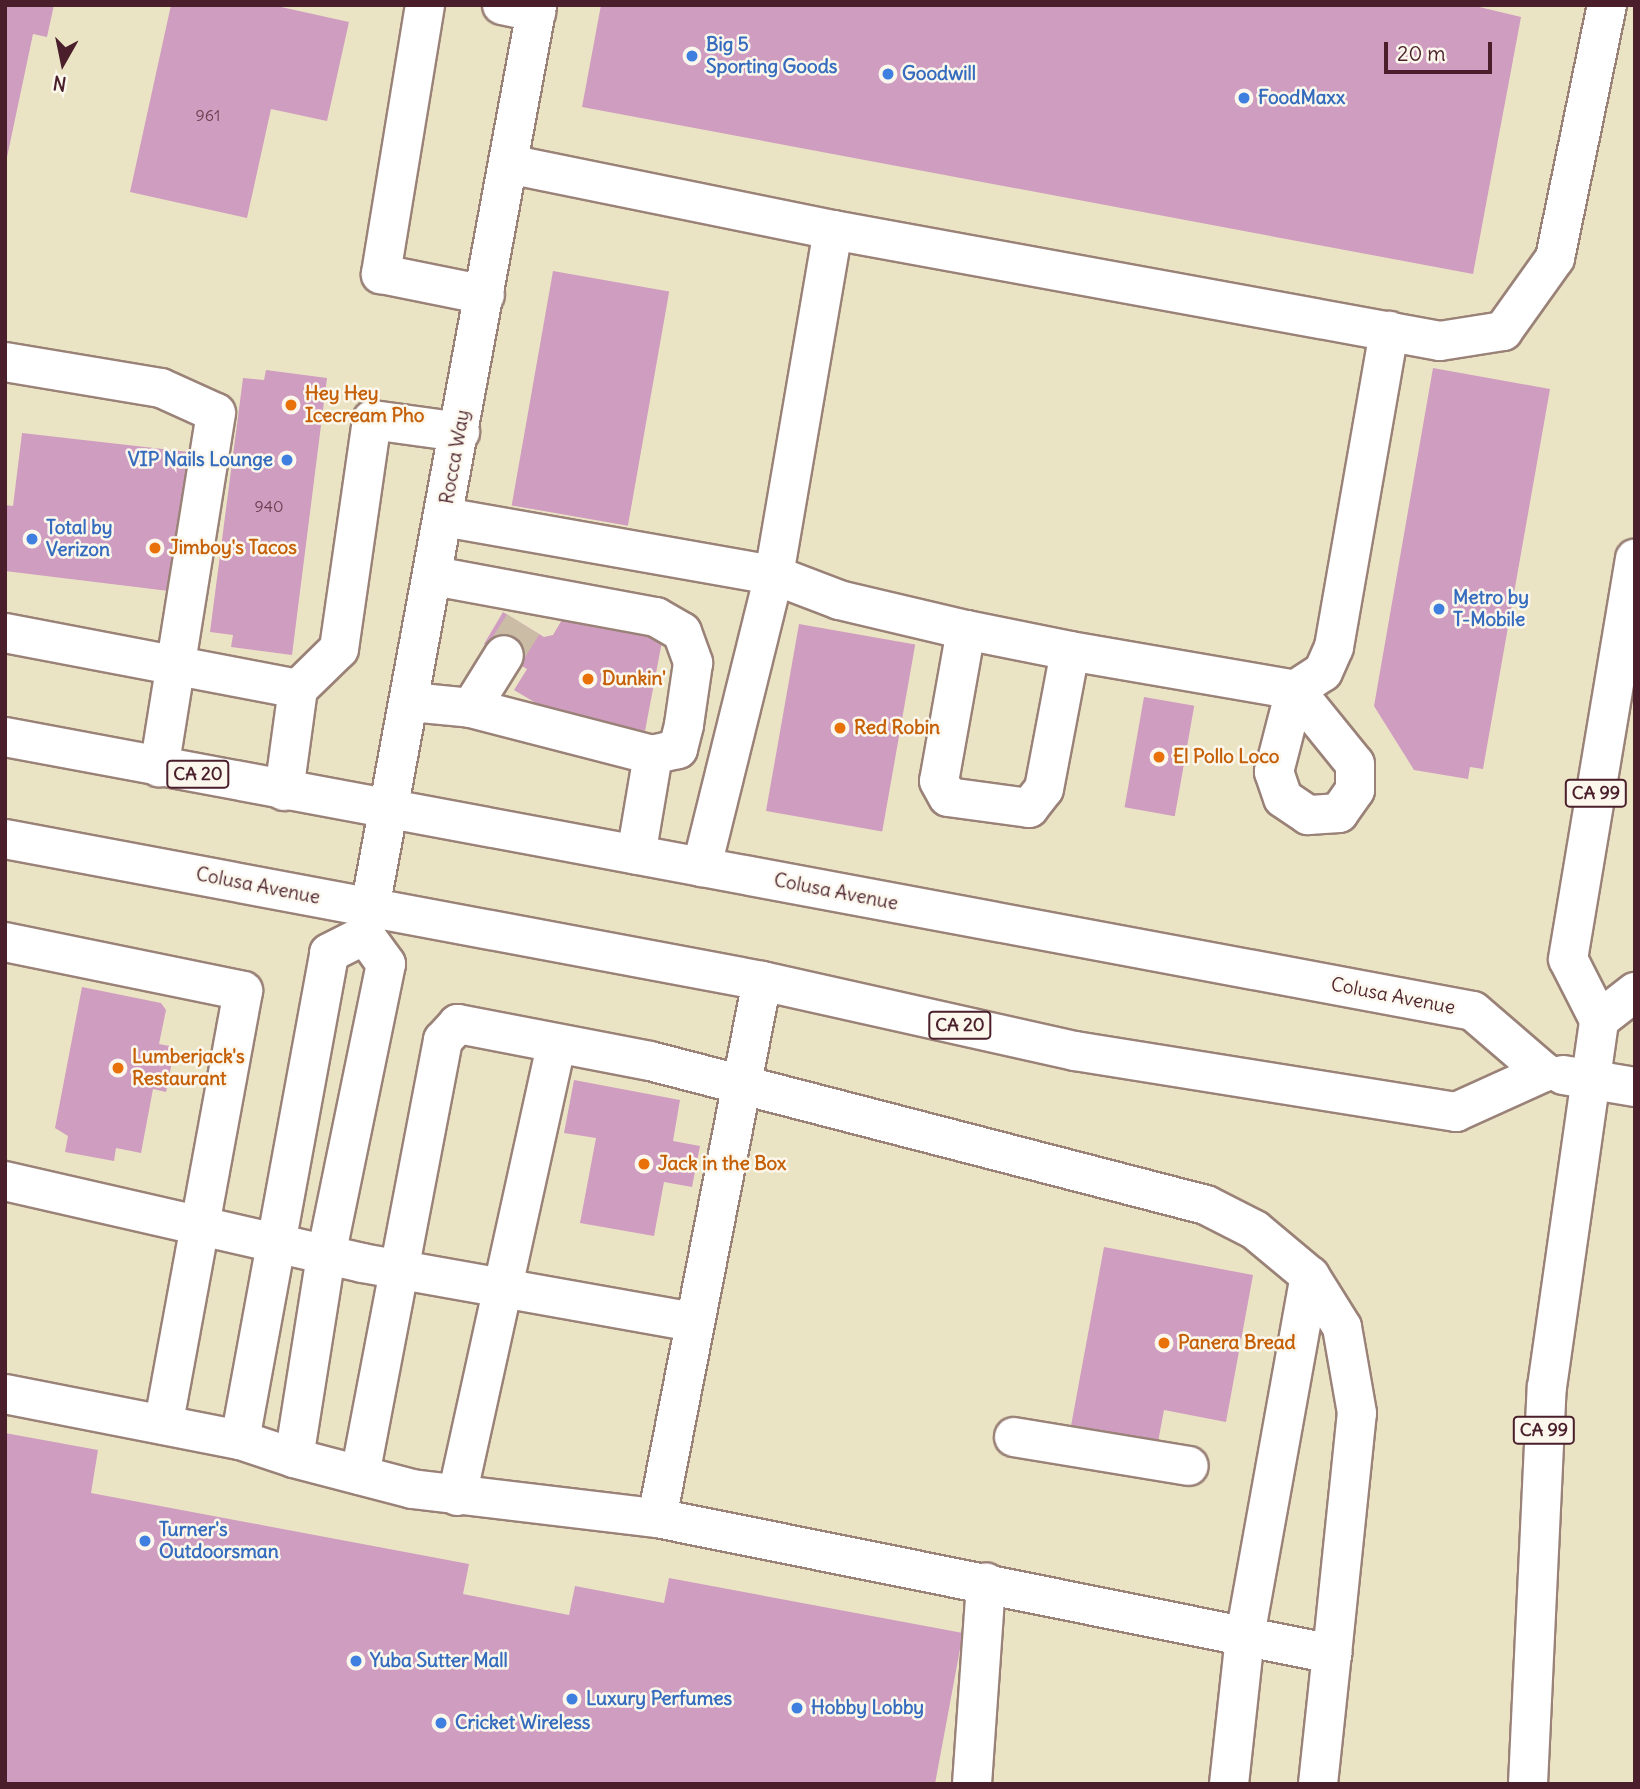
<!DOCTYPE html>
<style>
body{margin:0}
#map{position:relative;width:1640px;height:1789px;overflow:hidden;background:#ebe4c4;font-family:Delius,sans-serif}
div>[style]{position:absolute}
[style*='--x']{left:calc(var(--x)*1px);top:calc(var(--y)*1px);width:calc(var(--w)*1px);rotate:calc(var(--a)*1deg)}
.building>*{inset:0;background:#cf9dc0;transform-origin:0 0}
.minor-tunnel>*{height:38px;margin-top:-19px;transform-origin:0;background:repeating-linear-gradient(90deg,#cbbda5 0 38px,transparent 0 57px)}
.roads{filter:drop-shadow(2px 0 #9a8278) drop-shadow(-2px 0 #9a8278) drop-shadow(0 2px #9a8278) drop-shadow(0 -2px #9a8278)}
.minor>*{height:38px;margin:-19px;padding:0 19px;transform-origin:19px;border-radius:19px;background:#fff}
.highway>*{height:38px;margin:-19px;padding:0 19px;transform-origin:19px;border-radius:19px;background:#fff}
.dots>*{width:19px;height:19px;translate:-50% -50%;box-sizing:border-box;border:4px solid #fbf7ec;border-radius:50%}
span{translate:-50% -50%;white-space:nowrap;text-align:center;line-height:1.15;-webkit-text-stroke:5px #fbf7ec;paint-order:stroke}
.number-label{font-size:16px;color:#6b3e50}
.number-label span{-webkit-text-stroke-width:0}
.shield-label span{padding:2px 5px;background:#fbf7ec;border:2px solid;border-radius:5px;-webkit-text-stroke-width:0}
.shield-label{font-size:18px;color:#4a1f2b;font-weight:700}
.shop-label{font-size:19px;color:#366cbe;font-weight:700}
.left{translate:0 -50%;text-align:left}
.right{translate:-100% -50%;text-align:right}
.food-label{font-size:19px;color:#c56008;font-weight:700}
.street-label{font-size:19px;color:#4a1f2b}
.frame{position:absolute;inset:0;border:7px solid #4a1f2b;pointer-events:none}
.north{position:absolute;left:28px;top:28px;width:70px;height:70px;-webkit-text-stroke:5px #fbf7ec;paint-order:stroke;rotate:189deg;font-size:19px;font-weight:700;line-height:28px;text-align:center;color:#4a1f2b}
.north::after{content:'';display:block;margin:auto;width:24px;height:32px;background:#4a1f2b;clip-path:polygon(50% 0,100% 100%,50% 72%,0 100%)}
.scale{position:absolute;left:1384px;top:42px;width:108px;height:32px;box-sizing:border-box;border:4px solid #4a1f2b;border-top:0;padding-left:9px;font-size:21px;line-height:24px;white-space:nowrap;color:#4a1f2b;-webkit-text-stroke:5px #fbf7ec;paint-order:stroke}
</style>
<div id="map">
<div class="building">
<i style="clip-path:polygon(5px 5px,54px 5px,47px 37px,33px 34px,6px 162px)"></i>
<i style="clip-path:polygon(171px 5px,272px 5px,349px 22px,327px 121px,271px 109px,247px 218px,130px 192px)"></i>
<i style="clip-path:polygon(601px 5px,1471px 5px,1521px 17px,1473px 274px,582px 107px)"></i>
<i style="left:553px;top:271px;width:118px;height:238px;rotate:10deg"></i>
<i style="clip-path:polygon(1433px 368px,1550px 389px,1483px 769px,1470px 767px,1468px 779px,1414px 770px,1374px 706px)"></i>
<i style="clip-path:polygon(266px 370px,327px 378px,292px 655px,231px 647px,233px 635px,210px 632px,243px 378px,264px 380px)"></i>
<i style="clip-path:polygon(22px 433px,189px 452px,177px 555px,185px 593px,5px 571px,5px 505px,13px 506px)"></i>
<i style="clip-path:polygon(503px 612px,544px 637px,553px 635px,563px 618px,664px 631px,645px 731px,554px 714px,514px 690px,527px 669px,484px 644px)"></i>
<i style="left:799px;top:624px;width:118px;height:190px;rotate:10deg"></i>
<i style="left:1144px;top:697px;width:51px;height:112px;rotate:10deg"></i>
<i style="clip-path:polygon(82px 987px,161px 1003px,166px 1010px,159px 1044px,175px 1047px,166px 1092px,153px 1089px,141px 1153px,116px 1148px,114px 1161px,65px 1152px,68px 1136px,55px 1128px)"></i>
<i style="clip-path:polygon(574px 1080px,680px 1100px,673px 1141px,700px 1146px,692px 1187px,664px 1182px,654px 1236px,580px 1223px,596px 1138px,564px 1133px)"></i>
<i style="clip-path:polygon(1104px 1247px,1253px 1275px,1226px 1422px,1164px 1410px,1158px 1442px,1071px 1426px)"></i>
<i style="clip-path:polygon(5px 1433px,98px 1450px,91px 1493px,469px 1564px,463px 1594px,569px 1615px,575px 1586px,664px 1603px,669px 1578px,963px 1633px,935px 1784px,5px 1784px)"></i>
</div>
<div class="minor-tunnel">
<i style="--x:504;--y:655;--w:36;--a:-58"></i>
</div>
<div class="roads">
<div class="minor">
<i style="--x:425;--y:5;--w:273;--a:99.3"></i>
<i style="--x:381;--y:274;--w:106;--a:11.4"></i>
<i style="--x:502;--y:5;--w:35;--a:12"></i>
<i style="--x:508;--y:164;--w:332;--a:11.5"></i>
<i style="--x:833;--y:230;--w:350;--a:99.7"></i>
<i style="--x:774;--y:575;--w:70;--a:21"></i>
<i style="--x:839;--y:600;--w:130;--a:13.3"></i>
<i style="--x:966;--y:630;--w:153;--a:100.1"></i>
<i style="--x:939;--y:781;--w:18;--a:61"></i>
<i style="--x:948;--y:797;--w:82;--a:7.7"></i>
<i style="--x:1029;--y:808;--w:24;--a:-52"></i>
<i style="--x:1044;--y:789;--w:140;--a:-79.3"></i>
<i style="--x:1070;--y:651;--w:228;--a:9.8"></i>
<i style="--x:1295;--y:690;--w:95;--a:51"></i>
<i style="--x:1355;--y:764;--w:26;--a:90"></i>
<i style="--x:1355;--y:790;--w:28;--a:125"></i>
<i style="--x:1339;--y:813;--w:31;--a:176"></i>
<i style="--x:1308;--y:815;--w:30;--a:-146"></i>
<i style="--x:1283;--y:798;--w:28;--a:-109"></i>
<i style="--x:1274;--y:772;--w:85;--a:-75.6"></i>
<i style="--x:1295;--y:690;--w:33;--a:-33"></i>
<i style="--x:1323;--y:672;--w:27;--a:-66"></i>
<i style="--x:1334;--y:647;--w:321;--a:-80.1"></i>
<i style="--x:833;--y:230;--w:617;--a:10.36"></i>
<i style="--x:1440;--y:341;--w:64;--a:-9"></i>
<i style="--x:1503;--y:331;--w:90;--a:-54.5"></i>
<i style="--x:1555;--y:258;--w:258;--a:-78.4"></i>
<i style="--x:5;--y:362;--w:158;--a:9.5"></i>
<i style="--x:161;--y:388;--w:60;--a:24.4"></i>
<i style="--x:216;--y:413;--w:359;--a:99.1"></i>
<i style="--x:444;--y:517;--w:335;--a:10"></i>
<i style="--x:774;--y:575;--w:301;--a:103.9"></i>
<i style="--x:434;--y:576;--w:226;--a:10.5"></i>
<i style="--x:656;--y:617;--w:30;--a:30"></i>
<i style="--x:682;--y:632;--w:33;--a:70"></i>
<i style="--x:693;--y:663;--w:63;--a:98.3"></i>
<i style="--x:684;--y:725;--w:25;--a:104"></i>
<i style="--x:678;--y:749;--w:26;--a:167"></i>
<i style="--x:966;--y:630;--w:106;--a:11.4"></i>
<i style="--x:5;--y:633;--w:298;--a:10.8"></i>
<i style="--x:298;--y:689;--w:57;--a:-44.3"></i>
<i style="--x:339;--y:649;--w:231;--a:-81.8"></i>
<i style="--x:372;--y:420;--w:89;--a:7.8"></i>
<i style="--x:411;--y:702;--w:60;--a:5.7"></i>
<i style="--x:471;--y:708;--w:188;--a:14.5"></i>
<i style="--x:653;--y:755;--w:101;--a:99.6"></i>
<i style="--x:471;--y:708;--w:62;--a:-58.1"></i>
<i style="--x:284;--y:791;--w:103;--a:-82.2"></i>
<i style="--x:5;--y:942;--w:243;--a:11.6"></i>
<i style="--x:243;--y:991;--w:441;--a:100.4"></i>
<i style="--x:5;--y:1181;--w:366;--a:12.9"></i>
<i style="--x:362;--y:1263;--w:336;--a:10.1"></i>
<i style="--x:5;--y:1394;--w:239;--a:11.1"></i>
<i style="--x:240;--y:1440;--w:57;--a:18.4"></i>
<i style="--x:294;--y:1458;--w:122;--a:14.7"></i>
<i style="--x:412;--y:1489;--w:247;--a:6.8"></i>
<i style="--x:657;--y:1518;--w:689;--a:11.39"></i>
<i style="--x:1332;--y:1654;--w:242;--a:-84.1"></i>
<i style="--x:1357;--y:1413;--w:87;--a:-99.9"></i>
<i style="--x:1342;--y:1327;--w:60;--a:-122.1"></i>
<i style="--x:1310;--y:1276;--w:72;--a:-140.1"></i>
<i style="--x:1255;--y:1230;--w:55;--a:-153"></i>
<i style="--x:1206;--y:1205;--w:574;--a:-165.48"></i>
<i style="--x:650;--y:1061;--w:196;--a:-169.1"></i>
<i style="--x:458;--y:1024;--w:22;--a:133"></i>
<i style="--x:443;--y:1040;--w:443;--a:100.8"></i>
<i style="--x:1014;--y:1437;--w:177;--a:9.4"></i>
<i style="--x:240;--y:1440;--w:495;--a:-79.6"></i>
<i style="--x:329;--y:953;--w:40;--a:-26.6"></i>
<i style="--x:294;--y:1458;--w:205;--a:-81"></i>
<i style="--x:326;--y:1256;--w:298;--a:-78.4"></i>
<i style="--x:386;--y:964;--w:36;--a:-126"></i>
<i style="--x:365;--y:935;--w:946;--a:-79.52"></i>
<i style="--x:457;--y:1496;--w:463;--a:-77.6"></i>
<i style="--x:657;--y:1518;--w:547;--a:-78.94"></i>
<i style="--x:972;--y:1784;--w:202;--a:-86"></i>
<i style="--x:1229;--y:1784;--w:149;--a:-83.8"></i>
<i style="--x:1245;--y:1636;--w:366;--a:-79.8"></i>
<i style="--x:1318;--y:1784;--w:131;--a:-83.9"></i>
</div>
<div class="highway">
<i style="--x:5;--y:737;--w:1493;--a:10.57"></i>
<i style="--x:1473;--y:1011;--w:94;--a:40.7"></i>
<i style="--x:5;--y:839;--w:770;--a:10.62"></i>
<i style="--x:762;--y:981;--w:321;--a:12.6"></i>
<i style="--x:1075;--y:1051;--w:386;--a:9.1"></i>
<i style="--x:1456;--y:1112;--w:97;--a:-24.4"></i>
<i style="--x:1599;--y:1020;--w:46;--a:-37.9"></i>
<i style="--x:1563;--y:1075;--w:73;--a:9.5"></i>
<i style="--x:1528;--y:1784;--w:397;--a:-87.3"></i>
<i style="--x:1547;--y:1387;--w:371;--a:-81.9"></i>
<i style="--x:1599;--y:1020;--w:68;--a:-116.9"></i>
<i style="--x:1568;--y:959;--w:406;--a:-80.5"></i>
</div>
</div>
<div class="dots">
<i style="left:692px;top:56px;background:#3f7fe0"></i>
<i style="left:888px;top:74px;background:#3f7fe0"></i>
<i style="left:1244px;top:98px;background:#3f7fe0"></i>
<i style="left:291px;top:405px;background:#e8710a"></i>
<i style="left:287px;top:460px;background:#3f7fe0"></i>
<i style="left:32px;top:539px;background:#3f7fe0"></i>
<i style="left:155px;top:548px;background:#e8710a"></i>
<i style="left:1439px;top:609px;background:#3f7fe0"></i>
<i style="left:588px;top:679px;background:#e8710a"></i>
<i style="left:840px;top:728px;background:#e8710a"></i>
<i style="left:1159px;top:757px;background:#e8710a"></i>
<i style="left:118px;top:1068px;background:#e8710a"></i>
<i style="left:644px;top:1164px;background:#e8710a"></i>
<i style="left:1164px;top:1343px;background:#e8710a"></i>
<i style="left:145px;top:1541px;background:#3f7fe0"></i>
<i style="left:356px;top:1661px;background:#3f7fe0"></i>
<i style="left:572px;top:1699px;background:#3f7fe0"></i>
<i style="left:797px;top:1708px;background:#3f7fe0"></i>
<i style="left:441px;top:1723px;background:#3f7fe0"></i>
</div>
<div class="number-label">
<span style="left:208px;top:115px">961</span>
<span style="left:269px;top:506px">940</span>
</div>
<div class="shield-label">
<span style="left:198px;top:774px">CA 20</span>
<span style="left:1596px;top:793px">CA 99</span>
<span style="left:960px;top:1025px">CA 20</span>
<span style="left:1544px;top:1430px">CA 99</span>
</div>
<div class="shop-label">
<span class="left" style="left:706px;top:56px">Big 5<br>Sporting Goods</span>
<span class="left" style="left:902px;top:74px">Goodwill</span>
<span class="left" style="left:1258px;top:98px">FoodMaxx</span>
<span class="right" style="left:273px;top:460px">VIP Nails Lounge</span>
<span class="left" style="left:46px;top:539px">Total by<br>Verizon</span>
<span class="left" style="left:1453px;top:609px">Metro by<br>T-Mobile</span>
<span class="left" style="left:159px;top:1541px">Turner's<br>Outdoorsman</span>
<span class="left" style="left:370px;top:1661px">Yuba Sutter Mall</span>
<span class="left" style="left:586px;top:1699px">Luxury Perfumes</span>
<span class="left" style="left:811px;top:1708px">Hobby Lobby</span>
<span class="left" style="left:455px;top:1723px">Cricket Wireless</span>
</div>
<div class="food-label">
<span class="left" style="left:305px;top:405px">Hey Hey<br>Icecream Pho</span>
<span class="left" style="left:169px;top:548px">Jimboy's Tacos</span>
<span class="left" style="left:602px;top:679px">Dunkin'</span>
<span class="left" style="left:854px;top:728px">Red Robin</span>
<span class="left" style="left:1173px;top:757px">El Pollo Loco</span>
<span class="left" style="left:132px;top:1068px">Lumberjack's<br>Restaurant</span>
<span class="left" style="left:658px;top:1164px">Jack in the Box</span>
<span class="left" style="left:1178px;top:1343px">Panera Bread</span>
</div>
<div class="street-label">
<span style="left:455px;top:457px;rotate:-80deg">Rocca Way</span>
<span style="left:258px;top:886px;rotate:11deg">Colusa Avenue</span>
<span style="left:836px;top:892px;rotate:11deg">Colusa Avenue</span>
<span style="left:1393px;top:996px;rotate:11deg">Colusa Avenue</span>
</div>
<div class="frame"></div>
<div class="north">N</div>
<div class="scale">20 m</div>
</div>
